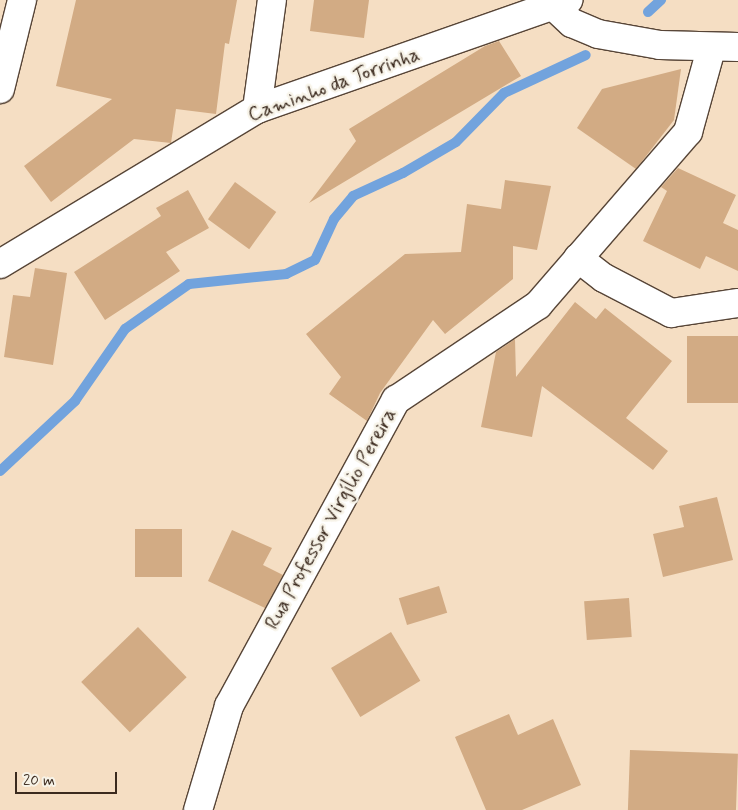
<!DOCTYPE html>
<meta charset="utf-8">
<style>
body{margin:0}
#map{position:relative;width:738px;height:810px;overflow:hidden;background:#f5dec3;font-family:Mynerve,sans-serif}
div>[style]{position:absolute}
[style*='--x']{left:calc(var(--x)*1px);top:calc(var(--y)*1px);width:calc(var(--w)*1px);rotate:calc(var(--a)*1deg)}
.stream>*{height:10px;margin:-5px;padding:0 5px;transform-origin:5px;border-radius:5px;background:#72a3dd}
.building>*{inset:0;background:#d2ab84;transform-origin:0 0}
.roads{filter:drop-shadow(1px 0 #574537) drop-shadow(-1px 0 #574537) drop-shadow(0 1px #574537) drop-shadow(0 -1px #574537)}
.minor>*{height:28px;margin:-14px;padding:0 14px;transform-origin:14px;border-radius:14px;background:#fff}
.tertiary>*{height:28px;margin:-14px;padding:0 14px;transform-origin:14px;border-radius:14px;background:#fff}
span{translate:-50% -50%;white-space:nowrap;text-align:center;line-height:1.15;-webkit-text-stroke:5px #f7f3e8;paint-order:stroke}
.street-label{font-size:20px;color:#3b2a1e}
.scale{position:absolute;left:15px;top:772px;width:102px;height:22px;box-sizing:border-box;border:2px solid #3b2a1e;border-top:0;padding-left:6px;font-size:15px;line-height:18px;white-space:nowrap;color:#3b2a1e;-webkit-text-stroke:4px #f7f3e8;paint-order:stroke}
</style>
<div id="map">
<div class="stream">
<i style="--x:648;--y:12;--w:18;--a:-43"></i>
<i style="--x:0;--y:471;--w:103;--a:-43"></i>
<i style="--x:75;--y:401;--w:88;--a:-55.2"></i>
<i style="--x:125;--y:329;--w:78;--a:-35.1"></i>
<i style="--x:189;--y:284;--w:98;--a:-5.9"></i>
<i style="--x:286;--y:274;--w:32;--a:-26"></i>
<i style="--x:315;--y:260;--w:45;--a:-65.1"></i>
<i style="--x:334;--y:219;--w:30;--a:-50"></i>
<i style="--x:353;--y:196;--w:55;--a:-24.7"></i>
<i style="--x:403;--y:173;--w:61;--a:-30.3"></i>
<i style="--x:456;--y:142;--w:69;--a:-45.6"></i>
<i style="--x:504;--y:93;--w:90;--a:-24.9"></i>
</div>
<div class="building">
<i style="clip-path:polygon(76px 0,237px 0,229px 44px,225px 43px,216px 114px,176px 109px,171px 143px,134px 139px,51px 202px,24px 166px,112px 99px,56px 86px)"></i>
<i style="clip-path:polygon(314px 0,369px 0,364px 38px,310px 31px)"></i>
<i style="clip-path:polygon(499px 41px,521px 76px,309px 203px,356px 141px,349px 129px,485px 46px)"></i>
<i style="clip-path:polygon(681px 69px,674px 120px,636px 169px,577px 128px,602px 89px)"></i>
<i style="clip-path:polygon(678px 168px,736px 195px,723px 223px,738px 230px,738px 271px,706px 256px,700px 269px,643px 241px,667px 191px,661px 187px)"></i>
<i style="clip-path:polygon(505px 180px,551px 186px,537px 250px,513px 246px,513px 279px,445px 334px,433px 320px,380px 393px,367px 421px,329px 394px,341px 377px,306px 334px,405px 254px,461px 252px,467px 204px,501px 209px)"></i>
<i style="left:235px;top:182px;width:51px;height:46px;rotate:36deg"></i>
<i style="clip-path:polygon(188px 190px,209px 228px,166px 252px,180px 271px,105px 320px,74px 272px,161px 216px,156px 208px)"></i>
<i style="clip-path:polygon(35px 268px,67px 273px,53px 365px,4px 357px,13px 295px,30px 297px)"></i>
<i style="clip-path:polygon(575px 302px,596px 319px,605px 308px,672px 361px,626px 418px,668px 451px,653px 470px,542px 386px,532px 437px,481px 427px,496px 352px,515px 339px,516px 377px)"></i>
<i style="left:738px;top:336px;width:67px;height:51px;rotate:90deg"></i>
<i style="clip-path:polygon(717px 497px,733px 560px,663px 577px,653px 534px,684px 527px,679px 506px)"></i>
<i style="left:182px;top:529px;width:48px;height:47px;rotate:90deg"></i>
<i style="clip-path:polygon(232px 530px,272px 548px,263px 565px,283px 575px,265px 608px,208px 581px)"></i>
<i style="left:439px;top:586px;width:28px;height:42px;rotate:73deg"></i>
<i style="left:629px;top:598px;width:39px;height:45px;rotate:86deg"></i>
<i style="left:138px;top:627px;width:70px;height:79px;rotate:46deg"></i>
<i style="left:391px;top:632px;width:57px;height:70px;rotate:59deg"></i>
<i style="clip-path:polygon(509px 714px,518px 735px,553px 719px,581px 785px,522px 810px,486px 810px,455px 737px)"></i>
<i style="left:630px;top:750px;width:108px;height:60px;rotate:2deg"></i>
</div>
<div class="roads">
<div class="minor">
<i style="--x:0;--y:89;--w:92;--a:-76.1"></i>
<i style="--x:257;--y:109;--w:110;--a:-82.2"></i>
<i style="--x:578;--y:258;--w:33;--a:38"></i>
<i style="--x:604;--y:278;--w:76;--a:27.6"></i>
<i style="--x:671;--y:313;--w:68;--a:-8.5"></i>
<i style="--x:0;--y:264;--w:300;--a:-31.1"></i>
<i style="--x:257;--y:109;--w:330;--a:-19.3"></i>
<i style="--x:198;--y:810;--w:109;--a:-73.4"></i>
<i style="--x:229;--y:706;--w:349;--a:-61.4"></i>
<i style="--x:396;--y:400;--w:171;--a:-33.8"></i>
<i style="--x:538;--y:305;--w:229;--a:-49.1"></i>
<i style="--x:688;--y:132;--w:86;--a:-74.5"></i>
</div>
<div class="tertiary">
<i style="--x:547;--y:0;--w:34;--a:43"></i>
<i style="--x:572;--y:23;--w:28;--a:23"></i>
<i style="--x:598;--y:34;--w:63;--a:10.1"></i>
<i style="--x:660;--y:45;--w:78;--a:1.5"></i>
</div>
</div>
<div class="street-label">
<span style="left:334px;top:85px;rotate:-20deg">Caminho da Torrinha</span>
<span style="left:331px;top:519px;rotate:-61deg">Rua Professor Virgílio Pereira</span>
</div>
<div class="scale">20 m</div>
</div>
